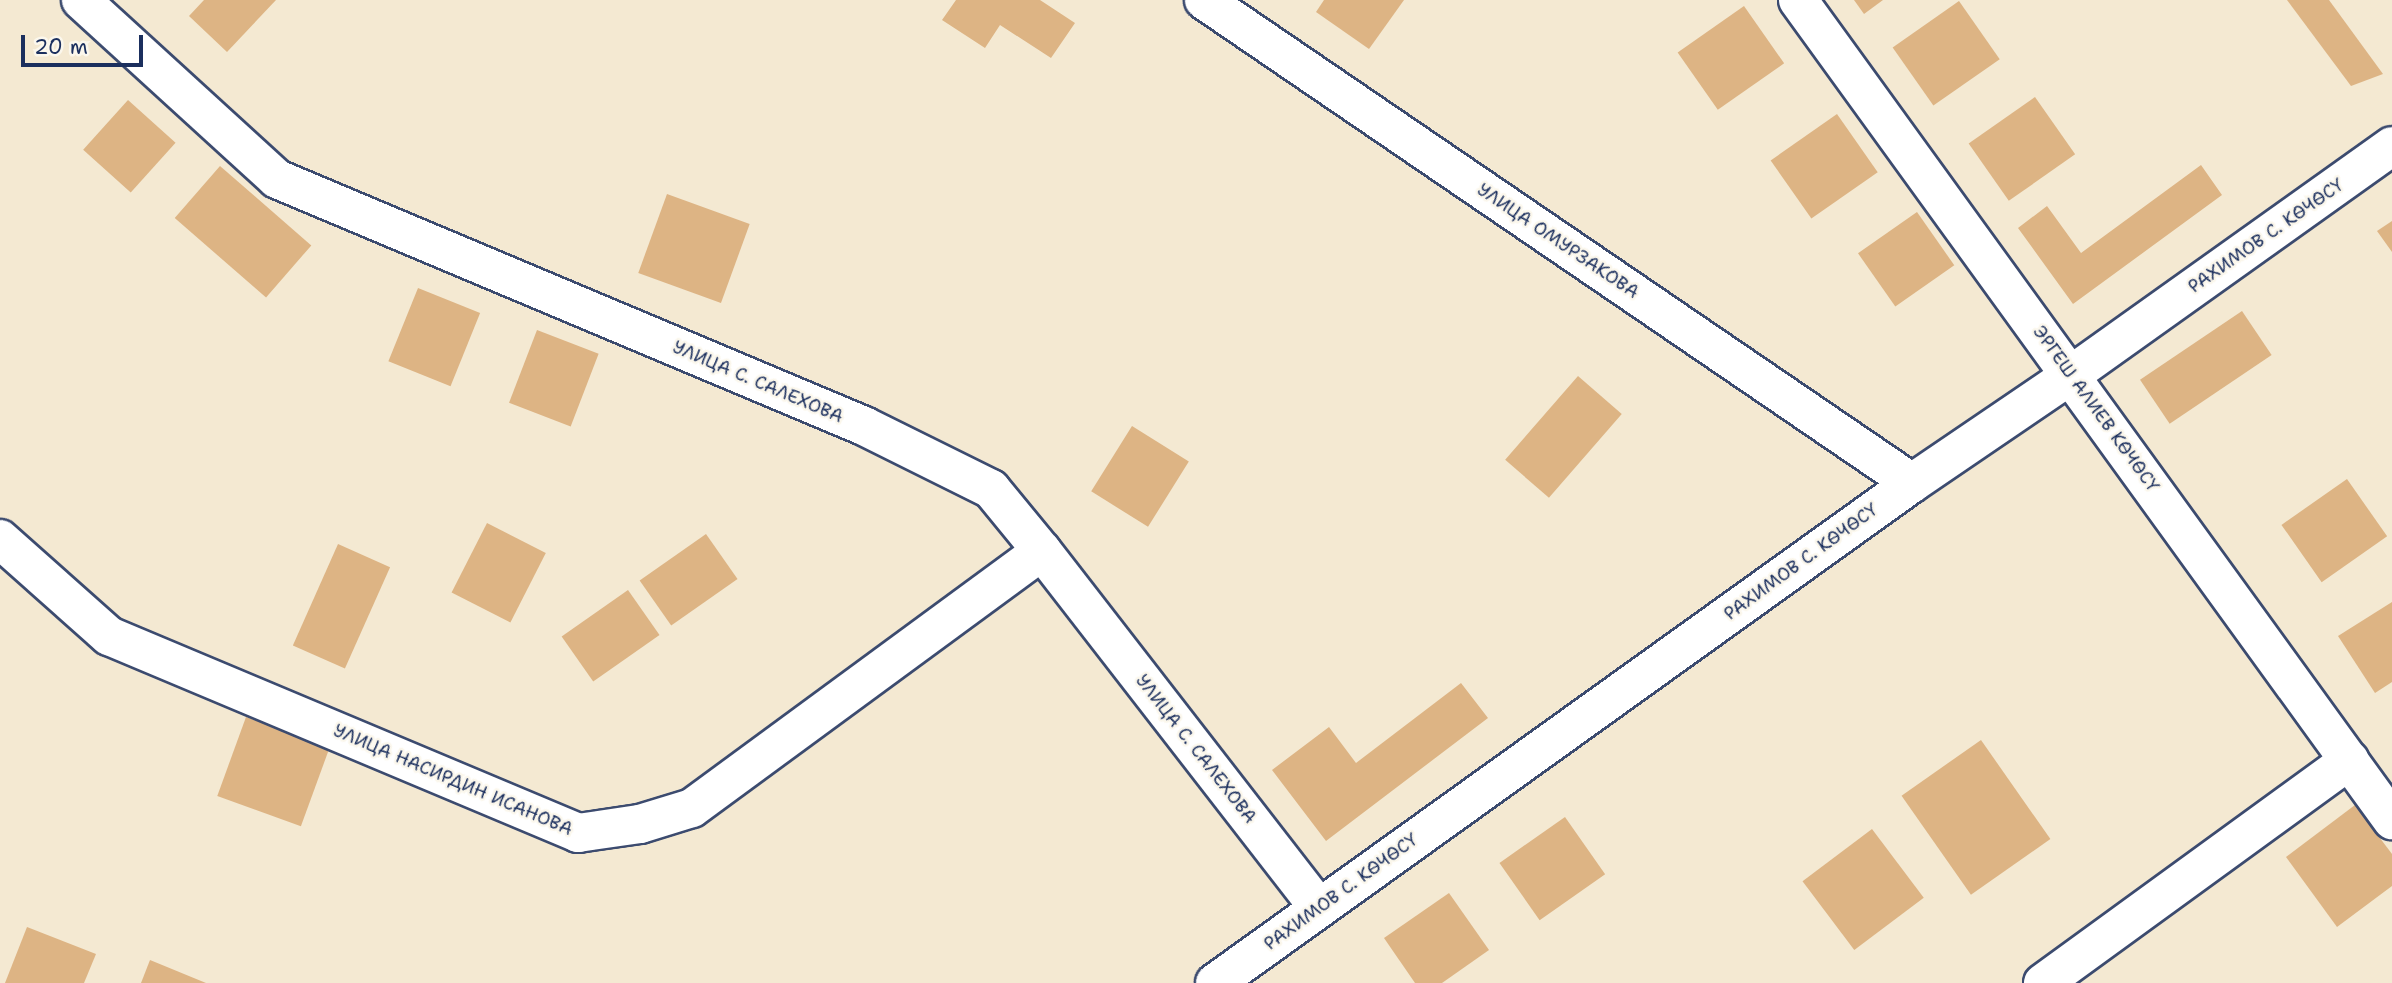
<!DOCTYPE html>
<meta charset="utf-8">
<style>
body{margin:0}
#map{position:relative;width:2392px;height:983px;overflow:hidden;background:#f4e9d2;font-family:"Shantell Sans",sans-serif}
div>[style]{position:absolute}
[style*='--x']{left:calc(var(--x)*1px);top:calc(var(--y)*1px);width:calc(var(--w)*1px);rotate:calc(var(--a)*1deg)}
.building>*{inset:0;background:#ddb484;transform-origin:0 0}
.roads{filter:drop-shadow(2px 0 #3c4b6f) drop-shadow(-2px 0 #3c4b6f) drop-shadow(0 2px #3c4b6f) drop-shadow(0 -2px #3c4b6f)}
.minor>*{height:38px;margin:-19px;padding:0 19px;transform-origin:19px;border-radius:19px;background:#fff}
span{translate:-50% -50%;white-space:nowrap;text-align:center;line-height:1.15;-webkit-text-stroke:5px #fbf7ec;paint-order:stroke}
.street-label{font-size:18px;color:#1b2f5e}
.scale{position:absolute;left:21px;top:35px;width:122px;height:32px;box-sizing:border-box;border:4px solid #1b2f5e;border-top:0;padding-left:9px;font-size:21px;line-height:24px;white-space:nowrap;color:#1b2f5e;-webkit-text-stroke:5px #fbf7ec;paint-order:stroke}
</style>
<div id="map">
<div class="building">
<i style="clip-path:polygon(204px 0,276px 0,227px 52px,189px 16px)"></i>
<i style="clip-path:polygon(956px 0,1040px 0,1075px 23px,1051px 58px,1000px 25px,985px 48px,942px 20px)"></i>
<i style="clip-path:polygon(1324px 0,1404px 0,1369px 49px,1316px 12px)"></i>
<i style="clip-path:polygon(1854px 0,1883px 0,1864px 14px)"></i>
<i style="clip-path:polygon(2287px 0,2329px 0,2383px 74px,2351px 86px)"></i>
<i style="left:1959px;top:1px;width:71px;height:81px;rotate:55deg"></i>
<i style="left:1744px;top:6px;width:70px;height:81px;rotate:55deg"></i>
<i style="left:2035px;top:97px;width:70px;height:81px;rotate:55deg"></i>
<i style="left:128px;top:100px;width:64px;height:67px;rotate:42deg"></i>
<i style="left:1837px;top:114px;width:71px;height:81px;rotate:55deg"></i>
<i style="clip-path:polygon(2201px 165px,2222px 195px,2073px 304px,2018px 228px,2047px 206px,2081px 253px)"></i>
<i style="left:220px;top:166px;width:121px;height:69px;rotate:41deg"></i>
<i style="left:667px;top:194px;width:88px;height:84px;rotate:20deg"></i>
<i style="left:1917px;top:212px;width:65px;height:72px;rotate:55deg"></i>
<i style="clip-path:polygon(2392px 221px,2392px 252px,2377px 231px)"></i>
<i style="left:418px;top:288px;width:67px;height:79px;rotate:22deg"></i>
<i style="left:2242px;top:311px;width:53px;height:123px;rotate:56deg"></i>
<i style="left:537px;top:330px;width:66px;height:78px;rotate:21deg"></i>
<i style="left:1578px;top:376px;width:58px;height:111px;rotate:41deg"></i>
<i style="left:1132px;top:426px;width:67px;height:77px;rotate:32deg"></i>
<i style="left:2347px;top:479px;width:70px;height:80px;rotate:55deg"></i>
<i style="left:487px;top:523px;width:66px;height:78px;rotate:27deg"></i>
<i style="left:706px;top:534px;width:55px;height:81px;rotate:55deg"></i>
<i style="left:338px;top:544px;width:57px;height:111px;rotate:24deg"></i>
<i style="left:628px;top:590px;width:55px;height:81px;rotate:55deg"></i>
<i style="clip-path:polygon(2392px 602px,2392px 682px,2375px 693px,2338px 636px)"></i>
<i style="clip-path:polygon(1461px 683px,1488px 718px,1326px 841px,1272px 770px,1329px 727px,1356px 763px)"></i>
<i style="left:246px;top:717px;width:89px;height:84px;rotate:20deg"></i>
<i style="left:1981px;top:740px;width:121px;height:97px;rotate:55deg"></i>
<i style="clip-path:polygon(2355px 805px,2392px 854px,2392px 886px,2337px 927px,2286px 857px)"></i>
<i style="left:1565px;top:817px;width:70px;height:80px;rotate:55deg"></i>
<i style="left:1872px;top:829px;width:86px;height:87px;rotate:53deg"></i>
<i style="clip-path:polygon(1449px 893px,1489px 950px,1442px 983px,1415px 983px,1384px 938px)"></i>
<i style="clip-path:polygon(27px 927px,96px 954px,84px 983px,5px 983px)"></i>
<i style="clip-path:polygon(150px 960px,206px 983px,141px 983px)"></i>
</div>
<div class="roads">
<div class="minor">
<i style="--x:81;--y:0;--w:265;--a:42.4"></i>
<i style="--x:277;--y:179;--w:637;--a:22.82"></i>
<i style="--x:864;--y:426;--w:142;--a:26.4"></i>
<i style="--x:991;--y:489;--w:80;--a:50.6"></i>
<i style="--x:1042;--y:551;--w:450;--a:52.2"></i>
<i style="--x:1204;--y:0;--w:857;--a:34.3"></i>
<i style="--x:1798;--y:0;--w:1013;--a:54.08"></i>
<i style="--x:0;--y:539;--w:146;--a:41.7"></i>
<i style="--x:109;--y:636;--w:509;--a:22.78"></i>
<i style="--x:578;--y:833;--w:63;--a:-8.3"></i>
<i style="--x:640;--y:824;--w:54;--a:-17.1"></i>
<i style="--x:692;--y:808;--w:434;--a:-36.3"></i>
<i style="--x:1215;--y:983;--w:858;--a:-35.65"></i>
<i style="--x:1912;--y:483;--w:192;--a:-34.2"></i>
<i style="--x:2071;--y:375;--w:394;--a:-35.5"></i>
<i style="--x:2043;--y:983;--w:379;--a:-36"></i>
</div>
</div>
<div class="street-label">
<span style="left:2266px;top:236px;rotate:-35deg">РАХИМОВ С. КӨЧӨСҮ</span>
<span style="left:1558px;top:241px;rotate:34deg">УЛИЦА ОМУРЗАКОВА</span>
<span style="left:758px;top:382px;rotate:23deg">УЛИЦА С. САЛЕХОВА</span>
<span style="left:2096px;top:409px;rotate:54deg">ЭРГЕШ АЛИЕВ КӨЧӨСҮ</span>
<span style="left:1801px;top:562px;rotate:-36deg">РАХИМОВ С. КӨЧӨСҮ</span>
<span style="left:1196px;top:749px;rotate:52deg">УЛИЦА С. САЛЕХОВА</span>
<span style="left:453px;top:780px;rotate:23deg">УЛИЦА НАСИРДИН ИСАНОВА</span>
<span style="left:1341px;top:892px;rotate:-36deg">РАХИМОВ С. КӨЧӨСҮ</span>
</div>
<div class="scale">20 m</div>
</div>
